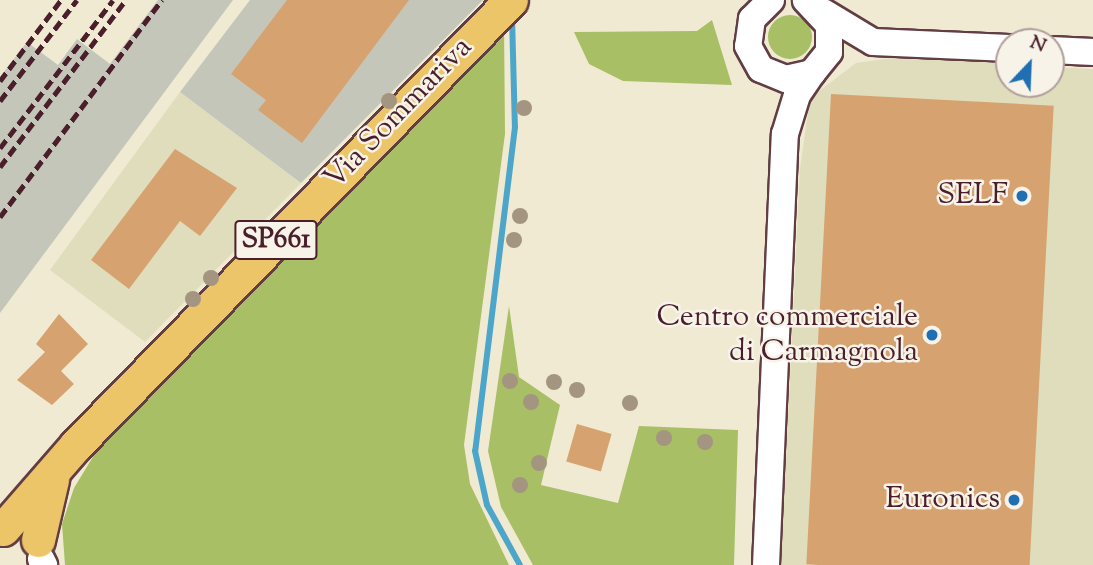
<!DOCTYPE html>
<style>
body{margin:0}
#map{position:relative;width:1093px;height:565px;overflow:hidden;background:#f0ead3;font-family:"Sorts Mill Goudy",serif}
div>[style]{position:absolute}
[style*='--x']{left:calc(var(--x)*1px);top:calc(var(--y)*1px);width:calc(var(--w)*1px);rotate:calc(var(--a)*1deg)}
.built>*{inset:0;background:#dfddbb}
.industrial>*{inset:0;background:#c3c6b9}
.green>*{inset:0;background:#a8bf65}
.round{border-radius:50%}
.stream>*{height:6px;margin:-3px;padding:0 3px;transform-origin:3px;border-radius:3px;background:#4ca6ca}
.building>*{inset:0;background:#d6a270;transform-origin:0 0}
.roads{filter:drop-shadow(2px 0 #633d44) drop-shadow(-2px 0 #633d44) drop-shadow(0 2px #633d44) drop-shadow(0 -2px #633d44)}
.minor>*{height:26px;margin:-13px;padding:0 13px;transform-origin:13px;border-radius:13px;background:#fff}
.major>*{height:33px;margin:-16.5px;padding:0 16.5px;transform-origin:16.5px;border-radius:16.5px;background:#edc569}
.rail>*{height:5px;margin-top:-2.5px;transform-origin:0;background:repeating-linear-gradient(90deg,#4a1f2b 0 10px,transparent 0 15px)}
.trees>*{width:16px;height:16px;margin:-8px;border-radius:50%;background:#a49580}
.dots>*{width:19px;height:19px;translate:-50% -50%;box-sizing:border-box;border:4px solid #f7f3e8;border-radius:50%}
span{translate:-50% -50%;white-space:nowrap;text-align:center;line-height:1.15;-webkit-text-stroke:5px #f7f3e8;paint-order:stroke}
.shield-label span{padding:2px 5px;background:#f7f3e8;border:2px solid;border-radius:5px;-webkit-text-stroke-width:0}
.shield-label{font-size:28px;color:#4a1f2b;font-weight:700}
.street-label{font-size:30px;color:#4a1f2b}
.poi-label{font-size:30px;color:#4a1f2b}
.right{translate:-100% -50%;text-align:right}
.north{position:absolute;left:995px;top:28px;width:70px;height:70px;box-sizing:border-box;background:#f7f3e8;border:2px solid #b29e9c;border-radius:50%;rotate:23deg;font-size:19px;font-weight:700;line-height:28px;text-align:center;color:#4a1f2b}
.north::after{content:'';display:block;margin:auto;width:24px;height:32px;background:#1f6fb2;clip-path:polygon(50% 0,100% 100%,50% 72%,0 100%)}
</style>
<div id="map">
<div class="built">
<i style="clip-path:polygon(900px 57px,1009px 64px,1009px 84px,1051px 84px,1051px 67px,1093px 69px,1093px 565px,781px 565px,800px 169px,810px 98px,856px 63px)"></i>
<i style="clip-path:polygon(180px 92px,301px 183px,145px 342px,50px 270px)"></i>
</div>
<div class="industrial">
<i style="clip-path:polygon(158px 0,233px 0,0 313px,0 77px,27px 42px,58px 65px,77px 39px,110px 64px)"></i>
<i style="clip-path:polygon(250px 0,483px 0,301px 183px,180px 92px)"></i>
</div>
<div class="green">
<i class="round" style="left:768px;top:15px;width:44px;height:44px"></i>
<i style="clip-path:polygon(712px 20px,732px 85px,623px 81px,589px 64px,574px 32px,697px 31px)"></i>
<i style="clip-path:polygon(504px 23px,505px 134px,464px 445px,470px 484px,509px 565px,65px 565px,62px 524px,74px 488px,122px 409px)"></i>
<i style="clip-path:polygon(509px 306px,519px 377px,560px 405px,541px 485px,618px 503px,639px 426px,738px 430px,734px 565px,533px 565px,501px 507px,488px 451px)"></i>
</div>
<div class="stream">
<i style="--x:512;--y:16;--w:111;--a:88.5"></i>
<i style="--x:515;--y:127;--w:326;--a:97"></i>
<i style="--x:475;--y:451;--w:55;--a:77.5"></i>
<i style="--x:487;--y:505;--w:68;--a:61.2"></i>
</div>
<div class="building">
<i style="clip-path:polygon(287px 0,409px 0,302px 143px,258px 110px,266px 100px,231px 74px)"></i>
<i style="left:831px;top:94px;width:223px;height:471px;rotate:3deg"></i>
<i style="clip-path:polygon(175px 149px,237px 188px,200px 236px,180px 221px,129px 289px,91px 260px)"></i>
<i style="clip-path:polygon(59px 314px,88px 344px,61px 371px,74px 384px,52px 405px,17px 380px,45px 352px,36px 344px)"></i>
<i style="left:577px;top:424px;width:36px;height:39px;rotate:16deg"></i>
</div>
<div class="roads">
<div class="minor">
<i style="--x:771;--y:0;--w:27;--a:135"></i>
<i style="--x:752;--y:19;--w:27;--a:98"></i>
<i style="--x:748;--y:46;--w:26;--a:61"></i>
<i style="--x:761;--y:69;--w:27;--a:22"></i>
<i style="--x:786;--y:79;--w:27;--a:-13"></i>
<i style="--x:812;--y:73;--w:27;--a:-51"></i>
<i style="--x:829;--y:52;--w:27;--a:-90"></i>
<i style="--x:829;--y:25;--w:34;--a:-133"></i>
<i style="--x:823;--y:12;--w:58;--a:31"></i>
<i style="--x:873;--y:42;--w:136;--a:2.5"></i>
<i style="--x:1051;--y:50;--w:42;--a:2.7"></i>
<i style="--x:41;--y:559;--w:7;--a:63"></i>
<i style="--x:766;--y:565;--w:431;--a:-87.5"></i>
<i style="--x:785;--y:134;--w:41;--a:-72.9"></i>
<i style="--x:797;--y:95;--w:27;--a:-56"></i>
</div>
<div class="major">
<i style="--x:3;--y:529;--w:111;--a:-49"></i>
<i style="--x:76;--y:445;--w:622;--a:-45.65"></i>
<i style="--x:38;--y:540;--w:62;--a:-76.9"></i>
</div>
</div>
<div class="rail">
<i style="--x:0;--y:81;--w:101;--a:-53"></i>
<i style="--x:0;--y:101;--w:127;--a:-52.7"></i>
<i style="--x:0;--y:148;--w:186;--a:-52.6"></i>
<i style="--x:0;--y:167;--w:209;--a:-53"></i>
<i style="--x:0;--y:217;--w:271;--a:-53.3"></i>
</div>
<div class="trees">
<i style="left:389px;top:101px"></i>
<i style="left:524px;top:108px"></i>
<i style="left:520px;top:216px"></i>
<i style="left:256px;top:234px"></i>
<i style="left:514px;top:240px"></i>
<i style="left:211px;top:278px"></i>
<i style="left:193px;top:299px"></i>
<i style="left:510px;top:381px"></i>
<i style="left:554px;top:382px"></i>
<i style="left:577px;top:390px"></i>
<i style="left:531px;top:402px"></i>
<i style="left:630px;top:403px"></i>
<i style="left:664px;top:438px"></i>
<i style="left:705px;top:442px"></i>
<i style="left:539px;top:463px"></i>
<i style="left:520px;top:485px"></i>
</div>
<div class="dots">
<i style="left:1022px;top:196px;background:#1f6fb2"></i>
<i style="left:932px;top:335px;background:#1f6fb2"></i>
<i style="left:1014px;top:500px;background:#1f6fb2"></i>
</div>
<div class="shield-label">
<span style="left:276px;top:240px">SP661</span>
</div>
<div class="street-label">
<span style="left:399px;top:114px;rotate:-46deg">Via Sommariva</span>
</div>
<div class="poi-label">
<span class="right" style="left:1008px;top:196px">SELF</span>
<span class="right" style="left:918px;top:335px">Centro commerciale<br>di Carmagnola</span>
<span class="right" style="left:1000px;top:500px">Euronics</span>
</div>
<div class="north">N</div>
</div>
